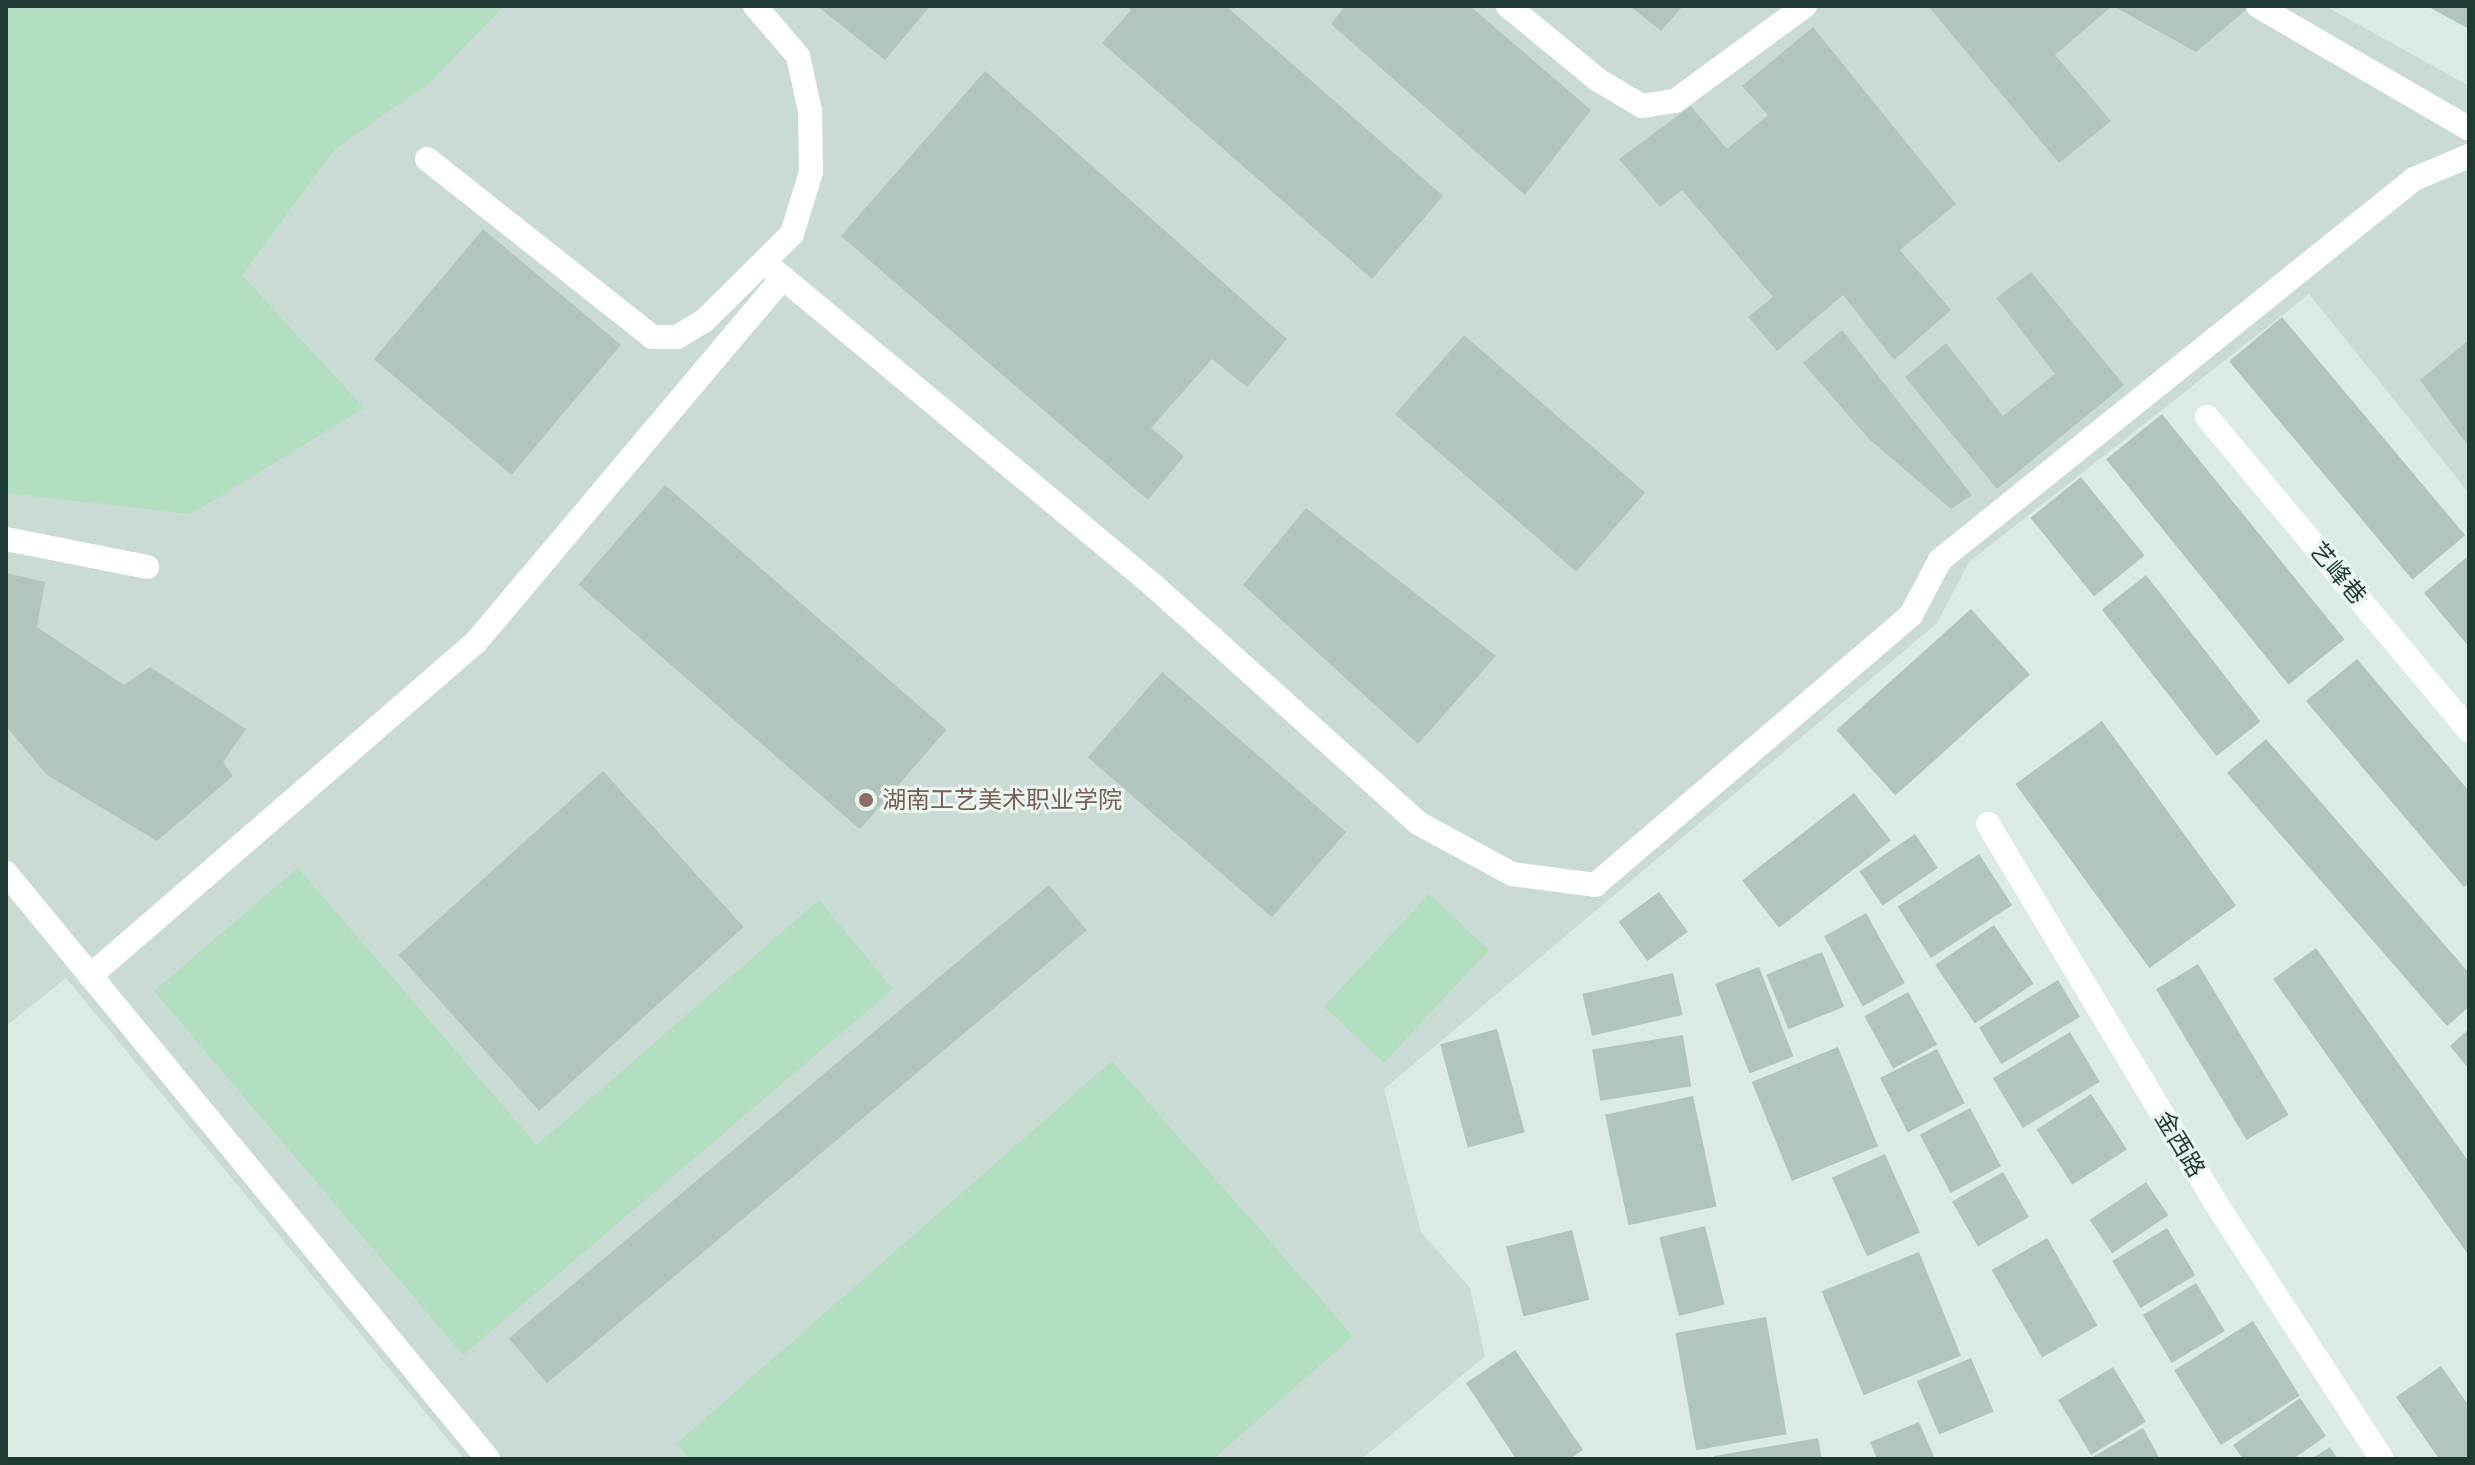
<!DOCTYPE html>
<meta charset="utf-8">
<style>
body{margin:0}
#map{position:relative;width:2475px;height:1465px;overflow:hidden;background:#dceae5;font-family:"PT Sans Narrow","Noto Sans SC",sans-serif}
div>[style]{position:absolute}
[style*='--x']{left:calc(var(--x)*1px);top:calc(var(--y)*1px);width:calc(var(--w)*1px);rotate:calc(var(--a)*1deg)}
.built>*{inset:0;background:#cadad4}
.green>*{inset:0;background:#b2dec0;transform-origin:0 0}
.building>*{inset:0;background:#b1c5be;transform-origin:0 0}
.minor>*{height:24px;margin:-12px;padding:0 12px;transform-origin:12px;border-radius:12px;background:#fff}
.dots>*{width:22px;height:22px;translate:-50% -50%;box-sizing:border-box;border:4px solid #edf7f2;border-radius:50%}
span{translate:-50% -50%;white-space:nowrap;text-align:center;line-height:1.15;-webkit-text-stroke:6px #edf7f2;paint-order:stroke}
.street-label{font-size:24px;color:#1d3b34}
.education-label{font-size:24px;color:#785e54}
.left{translate:0 -50%;text-align:left}
.frame{position:absolute;inset:0;border:8px solid #1d3b34;pointer-events:none}
</style>
<div id="map">
<div class="built">
<i style="clip-path:polygon(65px 6px,2325px 6px,2469px 86px,2469px 493px,2309px 294px,1969px 562px,1937px 623px,1384px 1089px,1421px 1232px,1470px 1288px,1485px 1356px,1362px 1459px,464px 1459px,66px 978px,6px 1026px,6px 71px)"></i>
</div>
<div class="green">
<i style="clip-path:polygon(6px 6px,504px 6px,429px 83px,334px 150px,242px 275px,364px 408px,191px 514px,6px 493px)"></i>
<i style="clip-path:polygon(298px 868px,537px 1145px,819px 900px,893px 989px,463px 1355px,154px 991px)"></i>
<i style="left:1429px;top:894px;width:82px;height:154px;rotate:43deg"></i>
<i style="clip-path:polygon(1112px 1061px,1353px 1336px,1213px 1459px,690px 1459px,677px 1443px)"></i>
</div>
<div class="building">
<i style="clip-path:polygon(817px 6px,930px 6px,885px 60px)"></i>
<i style="clip-path:polygon(1127px 6px,1226px 6px,1443px 196px,1372px 279px,1102px 43px,1131px 10px)"></i>
<i style="clip-path:polygon(1345px 6px,1470px 6px,1591px 110px,1525px 195px,1331px 24px)"></i>
<i style="clip-path:polygon(1630px 6px,1683px 6px,1661px 31px)"></i>
<i style="clip-path:polygon(1928px 6px,2112px 6px,2055px 55px,2111px 121px,2059px 163px)"></i>
<i style="clip-path:polygon(2113px 6px,2244px 6px,2248px 8px,2196px 52px)"></i>
<i style="clip-path:polygon(2427px 6px,2469px 6px,2469px 29px)"></i>
<i style="clip-path:polygon(1813px 27px,1956px 204px,1900px 250px,1951px 310px,1894px 360px,1843px 295px,1777px 351px,1748px 317px,1773px 297px,1682px 190px,1660px 207px,1619px 159px,1691px 106px,1727px 149px,1768px 115px,1742px 86px)"></i>
<i style="clip-path:polygon(985px 71px,1287px 339px,1247px 387px,1212px 359px,1151px 428px,1184px 456px,1148px 500px,841px 236px)"></i>
<i style="left:483px;top:229px;width:180px;height:170px;rotate:40deg"></i>
<i style="clip-path:polygon(2031px 272px,2124px 385px,1997px 489px,1905px 377px,1946px 343px,2003px 416px,2055px 374px,1996px 298px)"></i>
<i style="left:2282px;top:317px;width:285px;height:69px;rotate:50deg"></i>
<i style="clip-path:polygon(1842px 330px,1972px 495px,1951px 509px,1869px 439px,1803px 363px)"></i>
<i style="left:1464px;top:335px;width:240px;height:105px;rotate:41deg"></i>
<i style="clip-path:polygon(2469px 340px,2469px 447px,2420px 380px)"></i>
<i style="left:2162px;top:414px;width:290px;height:72px;rotate:51deg"></i>
<i style="left:2081px;top:477px;width:101px;height:65px;rotate:51deg"></i>
<i style="left:665px;top:485px;width:373px;height:132px;rotate:41deg"></i>
<i style="clip-path:polygon(1306px 508px,1496px 656px,1418px 744px,1243px 585px)"></i>
<i style="clip-path:polygon(2469px 555px,2469px 647px,2424px 593px)"></i>
<i style="clip-path:polygon(6px 573px,45px 582px,37px 627px,124px 685px,150px 667px,246px 729px,223px 762px,233px 776px,157px 841px,47px 775px,6px 726px)"></i>
<i style="left:2146px;top:575px;width:186px;height:56px;rotate:52deg"></i>
<i style="left:1971px;top:609px;width:88px;height:181px;rotate:48deg"></i>
<i style="clip-path:polygon(2357px 659px,2469px 791px,2469px 883px,2464px 887px,2306px 701px)"></i>
<i style="left:1162px;top:672px;width:244px;height:113px;rotate:41deg"></i>
<i style="left:2102px;top:721px;width:228px;height:107px;rotate:54deg"></i>
<i style="clip-path:polygon(2266px 739px,2469px 973px,2469px 1007px,2447px 1026px,2227px 773px)"></i>
<i style="left:603px;top:771px;width:210px;height:275px;rotate:48deg"></i>
<i style="left:1854px;top:793px;width:60px;height:142px;rotate:52deg"></i>
<i style="left:1915px;top:834px;width:41px;height:67px;rotate:56deg"></i>
<i style="left:1979px;top:854px;width:61px;height:97px;rotate:57deg"></i>
<i style="left:1049px;top:885px;width:59px;height:705px;rotate:50deg"></i>
<i style="left:1659px;top:892px;width:49px;height:50px;rotate:54deg"></i>
<i style="left:1866px;top:913px;width:80px;height:48px;rotate:61deg"></i>
<i style="left:1994px;top:925px;width:71px;height:71px;rotate:56deg"></i>
<i style="clip-path:polygon(2316px 948px,2469px 1162px,2469px 1256px,2273px 979px)"></i>
<i style="left:1822px;top:952px;width:59px;height:60px;rotate:68deg"></i>
<i style="left:2198px;top:964px;width:176px;height:49px;rotate:59deg"></i>
<i style="left:1759px;top:967px;width:96px;height:47px;rotate:69deg"></i>
<i style="left:1673px;top:973px;width:43px;height:93px;rotate:77deg"></i>
<i style="left:2058px;top:980px;width:43px;height:92px;rotate:59deg"></i>
<i style="left:1908px;top:992px;width:60px;height:50px;rotate:61deg"></i>
<i style="left:1497px;top:1029px;width:107px;height:59px;rotate:75deg"></i>
<i style="clip-path:polygon(2469px 1029px,2469px 1069px,2450px 1046px)"></i>
<i style="left:2070px;top:1032px;width:58px;height:90px;rotate:59deg"></i>
<i style="left:1683px;top:1035px;width:52px;height:92px;rotate:81deg"></i>
<i style="left:1838px;top:1047px;width:107px;height:93px;rotate:68deg"></i>
<i style="left:1937px;top:1049px;width:61px;height:64px;rotate:63deg"></i>
<i style="left:2091px;top:1094px;width:66px;height:65px;rotate:57deg"></i>
<i style="left:1693px;top:1096px;width:113px;height:90px;rotate:78deg"></i>
<i style="left:1970px;top:1108px;width:66px;height:57px;rotate:62deg"></i>
<i style="left:1885px;top:1154px;width:86px;height:58px;rotate:66deg"></i>
<i style="left:2003px;top:1172px;width:52px;height:59px;rotate:60deg"></i>
<i style="left:2146px;top:1182px;width:40px;height:68px;rotate:56deg"></i>
<i style="left:1705px;top:1226px;width:81px;height:47px;rotate:76deg"></i>
<i style="left:2167px;top:1228px;width:55px;height:64px;rotate:59deg"></i>
<i style="left:1572px;top:1230px;width:72px;height:68px;rotate:76deg"></i>
<i style="left:2047px;top:1238px;width:101px;height:64px;rotate:60deg"></i>
<i style="left:1919px;top:1252px;width:112px;height:105px;rotate:68deg"></i>
<i style="left:2196px;top:1283px;width:56px;height:62px;rotate:59deg"></i>
<i style="left:1766px;top:1317px;width:119px;height:92px;rotate:80deg"></i>
<i style="left:2253px;top:1321px;width:88px;height:93px;rotate:58deg"></i>
<i style="clip-path:polygon(1515px 1350px,1583px 1450px,1570px 1459px,1516px 1459px,1466px 1383px)"></i>
<i style="left:1971px;top:1358px;width:58px;height:59px;rotate:67deg"></i>
<i style="clip-path:polygon(2441px 1366px,2469px 1406px,2469px 1459px,2439px 1459px,2396px 1397px)"></i>
<i style="left:2113px;top:1367px;width:64px;height:64px;rotate:59deg"></i>
<i style="clip-path:polygon(2300px 1398px,2326px 1436px,2293px 1459px,2243px 1459px,2233px 1445px)"></i>
<i style="clip-path:polygon(1919px 1422px,1935px 1459px,1877px 1459px,1870px 1442px)"></i>
<i style="clip-path:polygon(2143px 1428px,2160px 1459px,2089px 1459px)"></i>
<i style="clip-path:polygon(1818px 1438px,1822px 1459px,1714px 1459px,1714px 1456px)"></i>
<i style="clip-path:polygon(2330px 1447px,2338px 1459px,2311px 1459px)"></i>
</div>
<div class="minor">
<i style="--x:1508;--y:6;--w:117;--a:39.4"></i>
<i style="--x:1598;--y:80;--w:51;--a:30.6"></i>
<i style="--x:1642;--y:106;--w:33;--a:-9"></i>
<i style="--x:1675;--y:101;--w:161;--a:-36.2"></i>
<i style="--x:2258;--y:6;--w:244;--a:30.2"></i>
<i style="--x:427;--y:159;--w:287;--a:38.3"></i>
<i style="--x:652;--y:337;--w:25;--a:0"></i>
<i style="--x:677;--y:337;--w:31;--a:-31"></i>
<i style="--x:704;--y:321;--w:124;--a:-44.7"></i>
<i style="--x:792;--y:234;--w:65;--a:-73"></i>
<i style="--x:811;--y:172;--w:61;--a:-90.9"></i>
<i style="--x:810;--y:111;--w:56;--a:-102.3"></i>
<i style="--x:798;--y:56;--w:66;--a:-130.7"></i>
<i style="--x:764;--y:262;--w:506;--a:39.7"></i>
<i style="--x:1153;--y:585;--w:356;--a:41.9"></i>
<i style="--x:1418;--y:823;--w:107;--a:28.5"></i>
<i style="--x:1512;--y:874;--w:84;--a:7.5"></i>
<i style="--x:1595;--y:885;--w:416;--a:-40.5"></i>
<i style="--x:1911;--y:615;--w:62;--a:-62.2"></i>
<i style="--x:1940;--y:560;--w:608;--a:-38.79"></i>
<i style="--x:2414;--y:179;--w:60;--a:-22.7"></i>
<i style="--x:2207;--y:417;--w:408;--a:50.1"></i>
<i style="--x:6;--y:539;--w:144;--a:11.2"></i>
<i style="--x:1988;--y:824;--w:441;--a:59"></i>
<i style="--x:2215;--y:1202;--w:306;--a:57"></i>
<i style="--x:6;--y:873;--w:759;--a:50.56"></i>
<i style="--x:90;--y:976;--w:510;--a:-40.87"></i>
<i style="--x:476;--y:642;--w:476;--a:-49.9"></i>
</div>
<div class="dots">
<i style="left:866px;top:800px;background:#8d6e63"></i>
</div>
<div class="street-label">
<span style="left:2338px;top:573px;rotate:50deg">艺峰巷</span>
<span style="left:2180px;top:1144px;rotate:59deg">金西路</span>
</div>
<div class="education-label">
<span class="left" style="left:882px;top:800px">湖南工艺美术职业学院</span>
</div>
<div class="frame"></div>
</div>
